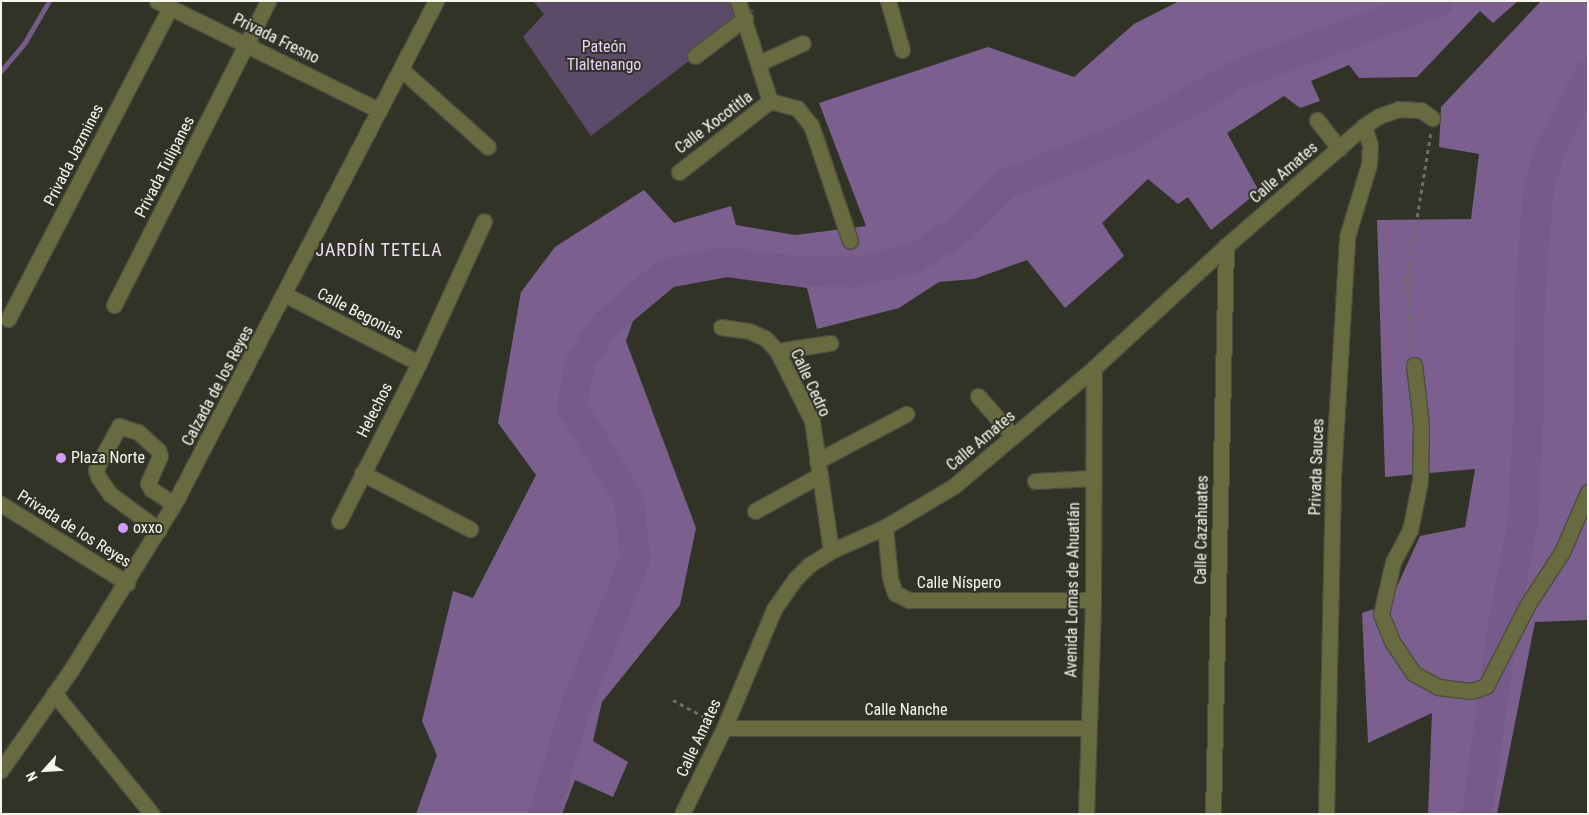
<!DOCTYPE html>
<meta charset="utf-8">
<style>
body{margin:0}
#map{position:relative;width:1589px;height:815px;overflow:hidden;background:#313326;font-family:"Roboto Condensed",sans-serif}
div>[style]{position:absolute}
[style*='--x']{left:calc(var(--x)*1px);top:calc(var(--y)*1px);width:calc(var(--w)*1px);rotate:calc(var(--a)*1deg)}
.green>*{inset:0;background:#5c4a69}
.forest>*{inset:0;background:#7a5f8f}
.stream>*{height:5px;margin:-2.5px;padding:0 2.5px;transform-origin:2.5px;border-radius:2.5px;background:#765a8a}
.river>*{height:30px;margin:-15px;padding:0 15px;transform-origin:15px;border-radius:15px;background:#765a8a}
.path>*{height:3px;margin-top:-1.5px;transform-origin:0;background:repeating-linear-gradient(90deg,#6d6f64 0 4px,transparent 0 8px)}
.roads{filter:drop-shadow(1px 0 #4c4e42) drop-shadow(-1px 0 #4c4e42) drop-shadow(0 1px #4c4e42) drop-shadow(0 -1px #4c4e42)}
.minor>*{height:15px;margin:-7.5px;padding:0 7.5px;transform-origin:7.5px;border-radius:7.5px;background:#686a3f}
.dots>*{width:14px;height:14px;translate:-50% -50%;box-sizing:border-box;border:2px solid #313326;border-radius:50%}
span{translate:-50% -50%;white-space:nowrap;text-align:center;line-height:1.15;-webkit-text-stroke:4px #313326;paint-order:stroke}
.street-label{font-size:16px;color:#f5f6ee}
.park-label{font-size:16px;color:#e9d0fd}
.poi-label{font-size:16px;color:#f5f6ee}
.left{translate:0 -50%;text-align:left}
.neighbourhood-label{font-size:18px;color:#ebdcf8;letter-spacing:1px}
.frame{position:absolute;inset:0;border:2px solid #f5f6ee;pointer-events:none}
.north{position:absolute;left:20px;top:745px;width:50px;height:50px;-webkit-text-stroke:4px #313326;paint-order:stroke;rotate:244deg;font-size:14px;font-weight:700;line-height:20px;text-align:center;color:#f5f6ee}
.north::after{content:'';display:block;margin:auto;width:18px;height:22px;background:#f5f6ee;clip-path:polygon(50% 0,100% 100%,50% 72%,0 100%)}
</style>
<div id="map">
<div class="green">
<i style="clip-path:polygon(533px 1px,738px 1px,754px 11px,591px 136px,523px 37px,544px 14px)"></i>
</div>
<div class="forest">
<i style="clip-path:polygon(1179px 1px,1518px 1px,1493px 23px,1480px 11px,1417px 77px,1359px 78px,1349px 65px,1311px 81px,1320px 101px,1300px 108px,1284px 96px,1227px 133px,1259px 191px,1211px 230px,1188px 197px,1178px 204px,1148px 179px,1102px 223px,1124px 256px,1065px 308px,1027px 260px,974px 279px,939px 282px,899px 308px,817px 329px,807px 288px,705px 273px,675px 283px,636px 312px,626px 341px,696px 528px,680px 605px,602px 702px,593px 741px,628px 762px,613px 797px,575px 780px,562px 814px,416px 814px,437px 755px,422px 721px,453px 591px,473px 598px,536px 475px,498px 423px,521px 292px,555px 247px,644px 190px,674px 223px,731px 206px,736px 225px,795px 235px,866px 226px,819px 103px,988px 47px,1074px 77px,1134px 24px)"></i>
<i style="clip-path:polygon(1541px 1px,1588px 1px,1588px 620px,1535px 622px,1497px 814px,1428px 814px,1432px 713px,1368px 743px,1362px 613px,1389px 604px,1420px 536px,1465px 527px,1475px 469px,1385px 477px,1377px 220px,1471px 219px,1479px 154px,1439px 147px,1441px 107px)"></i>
</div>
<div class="stream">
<i style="--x:1;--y:71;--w:38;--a:-50"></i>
<i style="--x:25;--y:42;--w:48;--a:-59.7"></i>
</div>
<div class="river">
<i style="--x:544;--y:814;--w:113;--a:-73.5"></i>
<i style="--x:576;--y:706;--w:158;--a:-68.1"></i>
<i style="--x:635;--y:559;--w:59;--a:-95.8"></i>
<i style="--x:629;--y:500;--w:109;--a:-121.5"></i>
<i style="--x:572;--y:407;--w:45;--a:-79.7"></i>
<i style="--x:580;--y:363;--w:45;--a:-56.7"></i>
<i style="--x:605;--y:325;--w:81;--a:-40"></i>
<i style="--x:667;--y:273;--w:61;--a:-10.4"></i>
<i style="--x:727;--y:262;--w:60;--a:7.7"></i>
<i style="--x:786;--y:270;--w:70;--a:1.6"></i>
<i style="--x:856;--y:272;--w:61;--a:-13.3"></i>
<i style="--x:915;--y:258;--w:56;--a:-32.6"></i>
<i style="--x:962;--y:228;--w:60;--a:-45.7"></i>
<i style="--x:1004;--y:185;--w:131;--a:-21.5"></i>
<i style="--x:1126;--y:137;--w:132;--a:-29.1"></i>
<i style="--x:1241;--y:73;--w:211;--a:-20"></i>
<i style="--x:1477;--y:814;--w:184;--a:-82.2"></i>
<i style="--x:1502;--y:632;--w:113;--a:-79.3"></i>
<i style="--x:1523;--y:521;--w:117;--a:-87.1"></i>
<i style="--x:1529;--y:404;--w:110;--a:-89.5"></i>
<i style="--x:1530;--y:294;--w:109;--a:-85.3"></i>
<i style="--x:1539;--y:185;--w:38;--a:-72"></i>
<i style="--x:1551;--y:149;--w:82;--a:-63.1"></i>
</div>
<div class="path">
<i style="--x:1412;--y:350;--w:70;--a:-94.1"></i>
<i style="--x:1407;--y:280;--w:151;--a:-80.8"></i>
<i style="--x:673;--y:700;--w:44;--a:28.3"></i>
</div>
<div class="roads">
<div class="minor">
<i style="--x:157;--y:1;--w:247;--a:26.2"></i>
<i style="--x:738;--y:1;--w:105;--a:72.3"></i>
<i style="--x:888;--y:1;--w:51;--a:74.1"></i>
<i style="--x:695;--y:56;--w:63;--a:-37.2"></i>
<i style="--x:759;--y:63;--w:48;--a:-24.4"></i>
<i style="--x:402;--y:70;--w:115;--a:41.8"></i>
<i style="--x:770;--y:101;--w:28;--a:15"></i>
<i style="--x:797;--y:108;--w:22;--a:51"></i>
<i style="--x:811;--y:125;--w:122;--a:71.4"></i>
<i style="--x:1317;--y:120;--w:36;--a:52"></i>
<i style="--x:679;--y:172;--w:115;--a:-38"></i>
<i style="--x:286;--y:295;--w:149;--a:27.1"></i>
<i style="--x:114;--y:305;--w:341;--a:-63.1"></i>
<i style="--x:8;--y:319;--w:351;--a:-62.5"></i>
<i style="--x:721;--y:327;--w:28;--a:8"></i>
<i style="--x:749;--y:331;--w:17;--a:24"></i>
<i style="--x:765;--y:338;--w:18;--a:47"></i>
<i style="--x:777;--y:351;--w:78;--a:63.4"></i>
<i style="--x:812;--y:421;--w:131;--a:81.7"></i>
<i style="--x:777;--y:351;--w:54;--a:-8.6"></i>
<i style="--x:1414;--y:365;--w:60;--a:83.3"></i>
<i style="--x:1421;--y:425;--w:56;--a:91"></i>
<i style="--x:1420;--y:481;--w:50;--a:101.5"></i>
<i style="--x:1410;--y:530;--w:36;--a:118"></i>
<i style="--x:1393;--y:562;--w:53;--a:103"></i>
<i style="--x:1381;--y:614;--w:31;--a:68"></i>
<i style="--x:1393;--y:643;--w:36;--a:56"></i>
<i style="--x:1413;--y:673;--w:29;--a:29"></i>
<i style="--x:1438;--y:687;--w:33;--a:7"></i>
<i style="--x:1471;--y:691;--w:16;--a:-18"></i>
<i style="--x:1486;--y:686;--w:92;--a:-62.9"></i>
<i style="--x:1528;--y:604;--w:62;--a:-56.8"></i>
<i style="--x:1562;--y:552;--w:65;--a:-66.6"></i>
<i style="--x:978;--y:396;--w:53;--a:48.8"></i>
<i style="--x:817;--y:461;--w:101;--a:-27.8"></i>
<i style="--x:362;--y:473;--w:122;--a:27.4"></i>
<i style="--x:1035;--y:481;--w:58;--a:-3"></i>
<i style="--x:1;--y:504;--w:149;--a:32.1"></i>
<i style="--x:755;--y:511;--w:74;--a:-29"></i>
<i style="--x:339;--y:521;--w:177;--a:-63.1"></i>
<i style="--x:419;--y:363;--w:156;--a:-65.4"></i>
<i style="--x:885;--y:527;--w:51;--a:84.4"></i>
<i style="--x:890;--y:578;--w:16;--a:72"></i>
<i style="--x:895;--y:593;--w:16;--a:27"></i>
<i style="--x:909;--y:600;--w:184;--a:0"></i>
<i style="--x:159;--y:530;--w:61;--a:-143.7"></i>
<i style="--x:110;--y:494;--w:21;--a:-125"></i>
<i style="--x:98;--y:477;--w:7;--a:-106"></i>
<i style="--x:96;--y:470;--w:12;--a:-66"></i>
<i style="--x:101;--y:459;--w:38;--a:-61"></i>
<i style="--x:119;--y:426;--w:20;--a:18"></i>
<i style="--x:138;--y:432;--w:27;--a:42"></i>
<i style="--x:158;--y:450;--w:6;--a:72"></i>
<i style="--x:160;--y:456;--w:30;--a:114"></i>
<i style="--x:148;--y:483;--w:7;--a:63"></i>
<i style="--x:151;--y:489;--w:27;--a:33"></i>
<i style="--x:54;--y:693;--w:156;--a:51"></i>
<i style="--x:724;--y:728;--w:363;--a:0"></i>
<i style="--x:1;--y:770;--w:122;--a:-55"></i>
<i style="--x:71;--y:670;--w:195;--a:-58.2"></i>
<i style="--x:174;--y:504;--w:567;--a:-62.49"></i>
<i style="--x:682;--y:814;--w:96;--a:-64"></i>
<i style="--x:724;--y:728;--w:129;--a:-67.2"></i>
<i style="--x:774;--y:609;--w:37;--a:-55"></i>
<i style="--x:795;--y:579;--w:20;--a:-45"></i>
<i style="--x:809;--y:565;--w:26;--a:-32"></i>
<i style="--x:831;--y:551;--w:59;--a:-24"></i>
<i style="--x:885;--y:527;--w:80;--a:-30.7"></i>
<i style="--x:954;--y:486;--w:183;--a:-40.1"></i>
<i style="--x:1094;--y:368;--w:180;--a:-42.7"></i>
<i style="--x:1226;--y:246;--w:183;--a:-41"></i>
<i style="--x:1364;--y:126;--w:18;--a:-34"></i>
<i style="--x:1379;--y:116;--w:21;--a:-19"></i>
<i style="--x:1399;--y:109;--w:22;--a:3"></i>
<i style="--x:1421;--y:110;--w:14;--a:36"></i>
<i style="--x:1086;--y:814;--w:214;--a:-88.1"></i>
<i style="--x:1093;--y:600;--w:232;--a:-89.8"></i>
<i style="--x:1213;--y:814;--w:568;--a:-88.69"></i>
<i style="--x:1326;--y:814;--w:338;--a:-88.8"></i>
<i style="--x:1333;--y:476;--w:239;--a:-86.6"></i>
<i style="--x:1347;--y:237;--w:76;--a:-73.2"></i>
<i style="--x:1369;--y:164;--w:19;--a:-87"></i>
<i style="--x:1370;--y:145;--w:20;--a:-108"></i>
</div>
</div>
<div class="dots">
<i style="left:61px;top:458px;background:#d39cfc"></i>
<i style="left:123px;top:528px;background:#d39cfc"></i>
</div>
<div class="street-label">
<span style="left:276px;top:39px;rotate:26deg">Privada Fresno</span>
<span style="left:714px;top:123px;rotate:-37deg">Calle Xocotitla</span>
<span style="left:74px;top:155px;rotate:-63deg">Privada Jazmines</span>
<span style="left:165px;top:167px;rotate:-63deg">Privada Tulipanes</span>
<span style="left:1284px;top:173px;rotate:-41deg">Calle Amates</span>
<span style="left:360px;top:314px;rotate:27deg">Calle Begonias</span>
<span style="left:810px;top:383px;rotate:65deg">Calle Cedro</span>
<span style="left:218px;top:386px;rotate:-62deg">Calzada de los Reyes</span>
<span style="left:375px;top:410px;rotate:-63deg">Helechos</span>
<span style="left:981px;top:441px;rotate:-40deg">Calle Amates</span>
<span style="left:1317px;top:467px;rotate:-88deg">Privada Sauces</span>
<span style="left:74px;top:529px;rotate:32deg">Privada de los Reyes</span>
<span style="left:1202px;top:530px;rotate:-89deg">Calle Cazahuates</span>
<span style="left:959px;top:583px">Calle Níspero</span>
<span style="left:1073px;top:590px;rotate:-89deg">Avenida Lomas de Ahuatlán</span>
<span style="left:906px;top:710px">Calle Nanche</span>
<span style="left:699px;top:738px;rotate:-65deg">Calle Amates</span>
</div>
<div class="park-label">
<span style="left:604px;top:56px">Pateón<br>Tlaltenango</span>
</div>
<div class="poi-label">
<span class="left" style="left:71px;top:458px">Plaza Norte</span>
<span class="left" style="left:133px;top:528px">oxxo</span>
</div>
<div class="neighbourhood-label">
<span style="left:379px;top:250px">JARDÍN TETELA</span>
</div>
<div class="frame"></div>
<div class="north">N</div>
</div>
